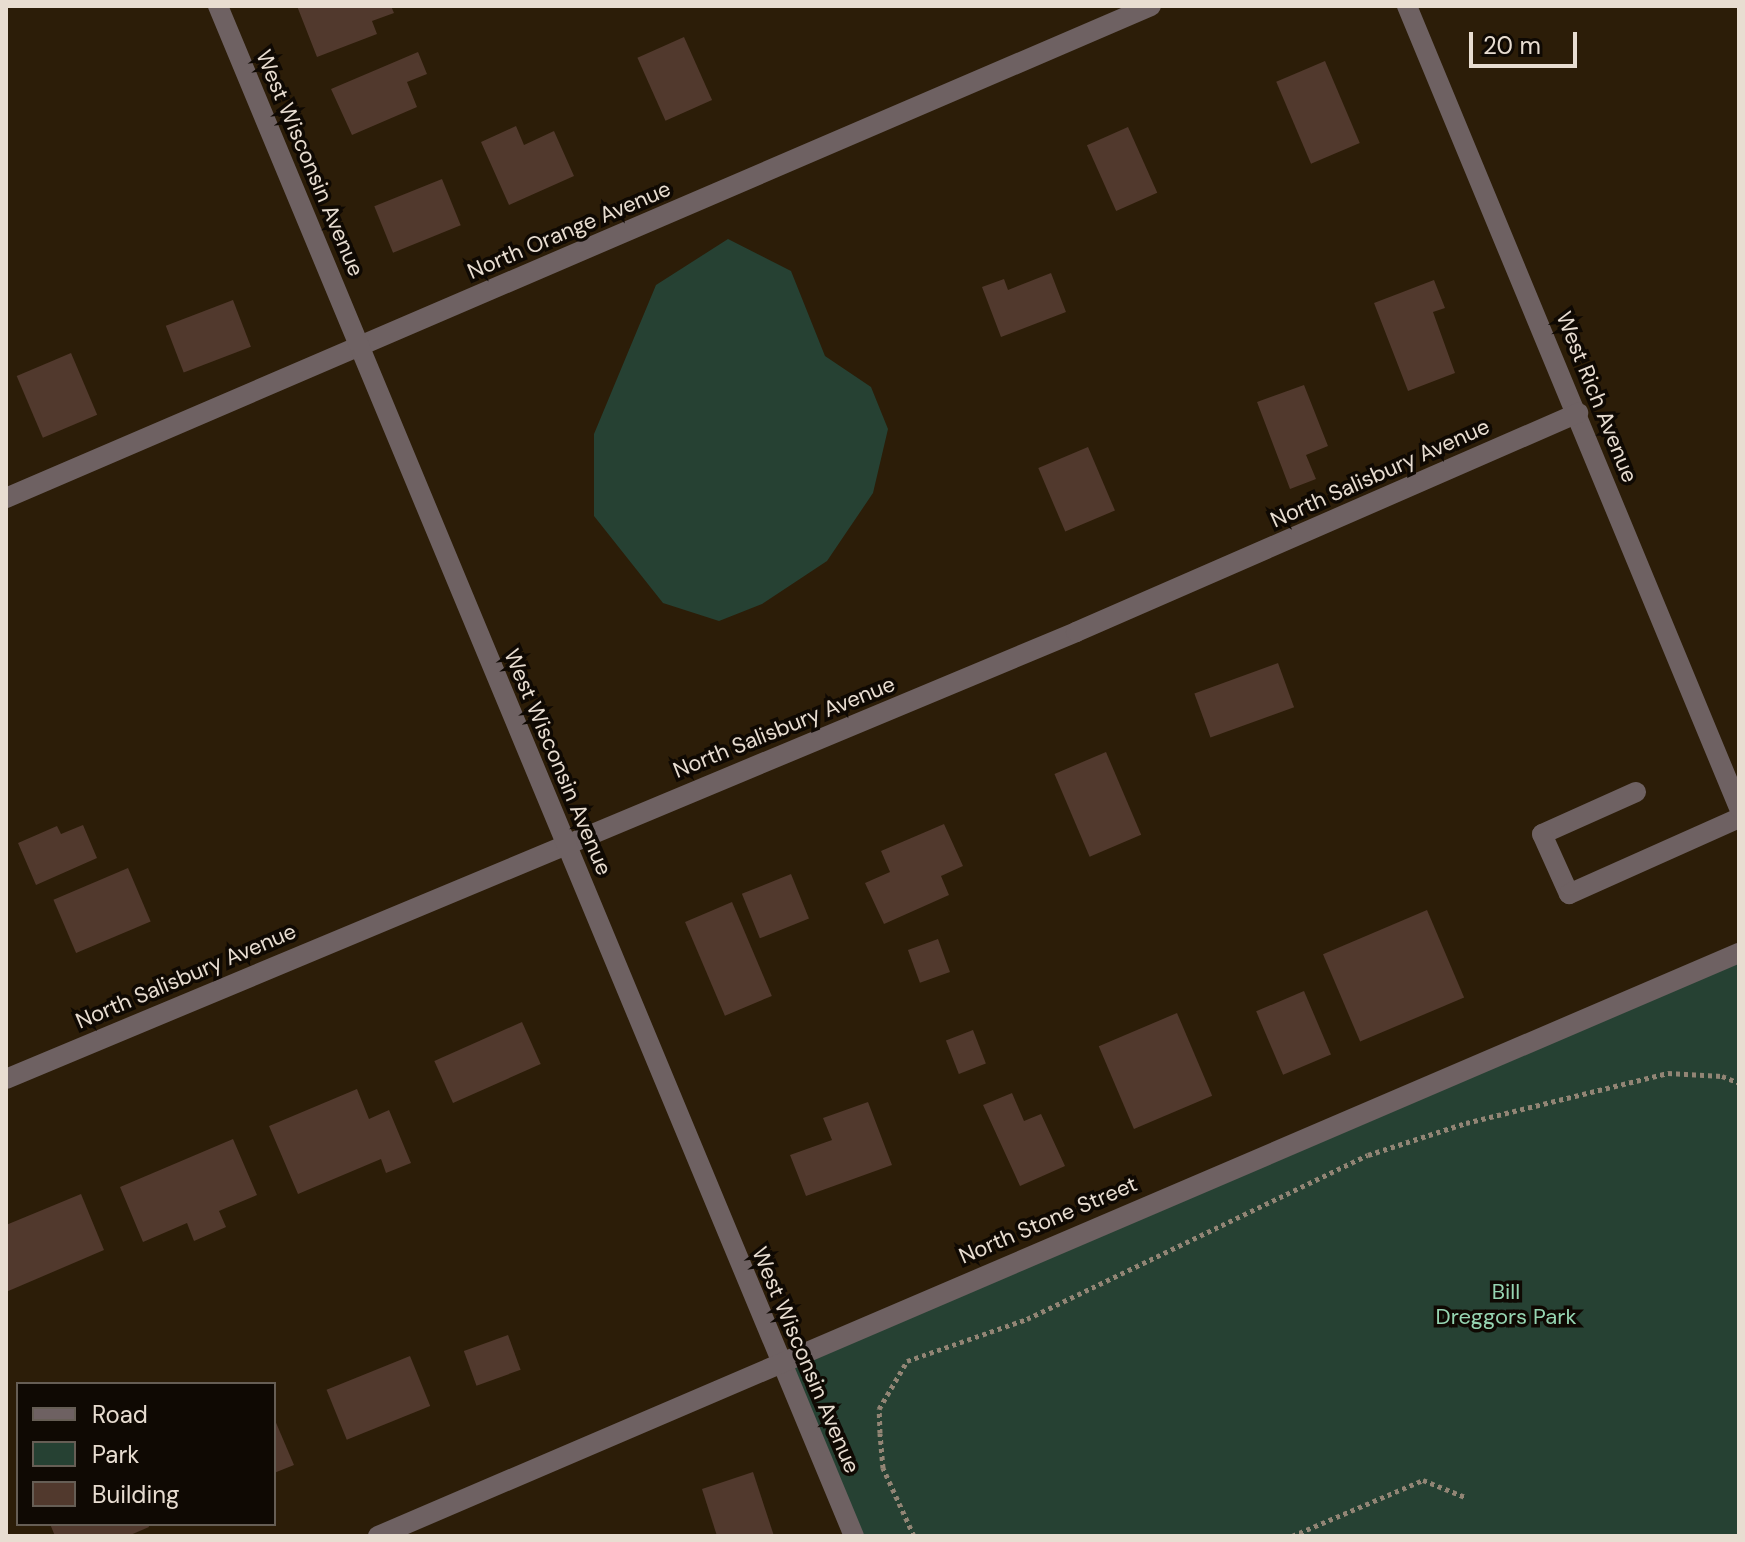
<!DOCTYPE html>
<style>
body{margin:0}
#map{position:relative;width:1745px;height:1542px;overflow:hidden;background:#2c1d08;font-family:"DM Sans",sans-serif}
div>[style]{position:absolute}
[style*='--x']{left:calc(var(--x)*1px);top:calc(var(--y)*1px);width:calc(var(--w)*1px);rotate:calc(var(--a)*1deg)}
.green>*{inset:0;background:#264133}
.building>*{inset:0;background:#51392d;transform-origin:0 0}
.path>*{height:5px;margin-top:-2.5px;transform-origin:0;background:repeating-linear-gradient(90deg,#928575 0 4px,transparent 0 8px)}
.service>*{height:20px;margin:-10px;padding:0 10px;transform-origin:10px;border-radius:10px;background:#6e6162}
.minor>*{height:20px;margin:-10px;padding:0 10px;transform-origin:10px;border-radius:10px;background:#6e6162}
.tertiary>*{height:20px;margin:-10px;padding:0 10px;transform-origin:10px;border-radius:10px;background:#6e6162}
span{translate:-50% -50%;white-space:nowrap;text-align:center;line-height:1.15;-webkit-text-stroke:7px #0f0903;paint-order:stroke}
.street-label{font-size:22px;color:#e8ddd1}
.park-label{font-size:22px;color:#96d5b2}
.frame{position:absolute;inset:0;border:8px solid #e8ddd1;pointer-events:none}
.legend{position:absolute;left:16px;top:1382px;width:260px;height:144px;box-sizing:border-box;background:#0f0903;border:2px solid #665e55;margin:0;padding:10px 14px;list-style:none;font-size:24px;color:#e8ddd1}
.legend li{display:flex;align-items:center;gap:16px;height:40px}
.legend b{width:40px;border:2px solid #665e55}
.scale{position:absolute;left:1469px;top:32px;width:108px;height:36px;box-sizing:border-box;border:4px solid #e8ddd1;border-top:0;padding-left:10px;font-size:24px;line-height:28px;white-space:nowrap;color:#e8ddd1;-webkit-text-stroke:6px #0f0903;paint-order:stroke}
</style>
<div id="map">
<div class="green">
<i style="clip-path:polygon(728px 239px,791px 271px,825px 356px,871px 387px,888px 429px,873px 493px,827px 561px,762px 604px,719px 621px,663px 603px,594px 516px,594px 434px,656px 285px)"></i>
<i style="clip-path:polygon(1739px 953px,1739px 1536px,854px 1536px,780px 1360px)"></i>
</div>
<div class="building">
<i style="clip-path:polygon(297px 6px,391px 6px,394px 13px,372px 21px,377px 34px,317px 57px)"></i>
<i style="left:684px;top:37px;width:69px;height:51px;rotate:66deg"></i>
<i style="clip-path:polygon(418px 52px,427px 74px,407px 82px,417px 107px,352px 135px,331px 89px)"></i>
<i style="left:1325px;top:61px;width:89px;height:53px;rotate:67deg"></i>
<i style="clip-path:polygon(516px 126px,524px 145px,554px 131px,574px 176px,509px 205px,481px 142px)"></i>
<i style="left:1128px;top:127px;width:72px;height:45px;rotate:66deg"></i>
<i style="left:442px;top:179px;width:50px;height:73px;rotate:68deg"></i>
<i style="clip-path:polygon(1051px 273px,1066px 312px,1001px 337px,982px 287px,1004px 279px,1008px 290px)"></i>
<i style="clip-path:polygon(1434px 280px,1445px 308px,1433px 312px,1455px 373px,1408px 391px,1374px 303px)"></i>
<i style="left:233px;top:300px;width:50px;height:72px;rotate:69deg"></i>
<i style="left:71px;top:353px;width:67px;height:59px;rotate:67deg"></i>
<i style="clip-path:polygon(1304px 385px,1328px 446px,1306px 455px,1316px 479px,1290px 489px,1257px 402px)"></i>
<i style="left:1088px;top:447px;width:69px;height:54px;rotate:67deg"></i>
<i style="left:1278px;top:663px;width:47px;height:89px;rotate:70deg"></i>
<i style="left:1106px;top:752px;width:90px;height:56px;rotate:67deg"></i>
<i style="clip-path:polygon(944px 824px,963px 866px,941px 876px,949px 895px,884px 924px,865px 883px,890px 872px,881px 851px)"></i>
<i style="clip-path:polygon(83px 825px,97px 858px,36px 885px,18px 843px,57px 826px,61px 834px)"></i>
<i style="left:128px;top:868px;width:58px;height:81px;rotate:67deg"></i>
<i style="left:791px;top:874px;width:48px;height:53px;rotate:68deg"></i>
<i style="left:732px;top:902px;width:102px;height:51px;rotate:67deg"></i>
<i style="left:1427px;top:910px;width:95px;height:113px;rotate:67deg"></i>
<i style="left:938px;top:939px;width:35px;height:32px;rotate:70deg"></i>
<i style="left:1304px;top:991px;width:69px;height:52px;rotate:67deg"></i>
<i style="left:1177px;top:1013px;width:90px;height:85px;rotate:67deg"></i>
<i style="left:522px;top:1022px;width:46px;height:96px;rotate:66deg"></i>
<i style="left:973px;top:1030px;width:36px;height:29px;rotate:69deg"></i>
<i style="clip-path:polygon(357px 1089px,369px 1119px,389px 1110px,411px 1163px,386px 1173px,381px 1159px,298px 1194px,269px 1126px)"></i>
<i style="clip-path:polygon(1012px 1093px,1024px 1121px,1041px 1114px,1065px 1166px,1020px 1186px,983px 1105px)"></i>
<i style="clip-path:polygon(868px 1102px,892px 1165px,806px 1196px,790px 1155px,832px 1140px,823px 1118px)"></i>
<i style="clip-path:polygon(233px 1139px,257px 1195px,219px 1211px,226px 1227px,194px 1241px,187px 1223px,143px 1242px,120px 1187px)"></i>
<i style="clip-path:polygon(81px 1194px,104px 1250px,6px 1292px,6px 1225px)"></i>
<i style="left:508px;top:1335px;width:37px;height:47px;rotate:70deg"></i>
<i style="left:410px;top:1356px;width:54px;height:90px;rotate:68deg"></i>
<i style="clip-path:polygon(274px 1418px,294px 1465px,274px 1473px)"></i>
<i style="clip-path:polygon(753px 1472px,774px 1536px,717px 1536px,702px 1489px)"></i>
<i style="clip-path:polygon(50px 1524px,148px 1524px,149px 1527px,128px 1536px,55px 1536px)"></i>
</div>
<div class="path">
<i style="--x:914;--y:1536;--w:75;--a:-114.5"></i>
<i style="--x:883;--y:1468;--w:35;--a:-95"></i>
<i style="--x:880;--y:1433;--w:24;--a:-92"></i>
<i style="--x:879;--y:1409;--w:56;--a:-59.7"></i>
<i style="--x:907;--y:1361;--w:127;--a:-19.3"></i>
<i style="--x:1027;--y:1319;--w:378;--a:-25.7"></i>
<i style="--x:1368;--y:1155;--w:103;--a:-18.1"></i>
<i style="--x:1466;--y:1123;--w:208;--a:-13.9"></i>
<i style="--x:1668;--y:1073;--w:54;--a:3.2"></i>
<i style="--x:1722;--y:1076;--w:18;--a:22"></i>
<i style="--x:1292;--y:1536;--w:142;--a:-23.1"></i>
<i style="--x:1423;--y:1480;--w:45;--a:22"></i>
</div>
<div class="service">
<i style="--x:1636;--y:792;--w:103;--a:155.9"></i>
<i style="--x:1542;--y:834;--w:66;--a:65.8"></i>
<i style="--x:1569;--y:894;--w:186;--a:-24.1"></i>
</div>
<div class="minor">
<i style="--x:1407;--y:6;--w:868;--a:67.51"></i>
<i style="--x:6;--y:498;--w:1246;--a:-23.25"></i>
<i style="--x:6;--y:1079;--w:1160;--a:-22.67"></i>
<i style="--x:1076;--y:632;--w:548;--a:-23.57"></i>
</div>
<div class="tertiary">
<i style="--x:218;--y:6;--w:1657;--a:67.43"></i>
<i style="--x:378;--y:1536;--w:1481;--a:-23.19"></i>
</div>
<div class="street-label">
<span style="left:310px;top:163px;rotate:67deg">West Wisconsin Avenue</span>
<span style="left:569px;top:230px;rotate:-23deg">North Orange Avenue</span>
<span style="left:1597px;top:397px;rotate:68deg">West Rich Avenue</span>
<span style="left:1380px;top:473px;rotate:-24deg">North Salisbury Avenue</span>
<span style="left:784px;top:727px;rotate:-22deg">North Salisbury Avenue</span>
<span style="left:558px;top:762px;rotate:67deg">West Wisconsin Avenue</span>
<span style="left:186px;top:976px;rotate:-23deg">North Salisbury Avenue</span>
<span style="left:1048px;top:1220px;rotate:-23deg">North Stone Street</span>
<span style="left:806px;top:1360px;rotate:67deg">West Wisconsin Avenue</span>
</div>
<div class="park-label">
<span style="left:1506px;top:1304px">Bill<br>Dreggors Park</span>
</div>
<div class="frame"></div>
<ul class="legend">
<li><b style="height:10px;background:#6e6162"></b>Road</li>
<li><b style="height:22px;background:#264133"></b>Park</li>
<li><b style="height:22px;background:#51392d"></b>Building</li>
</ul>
<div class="scale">20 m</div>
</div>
